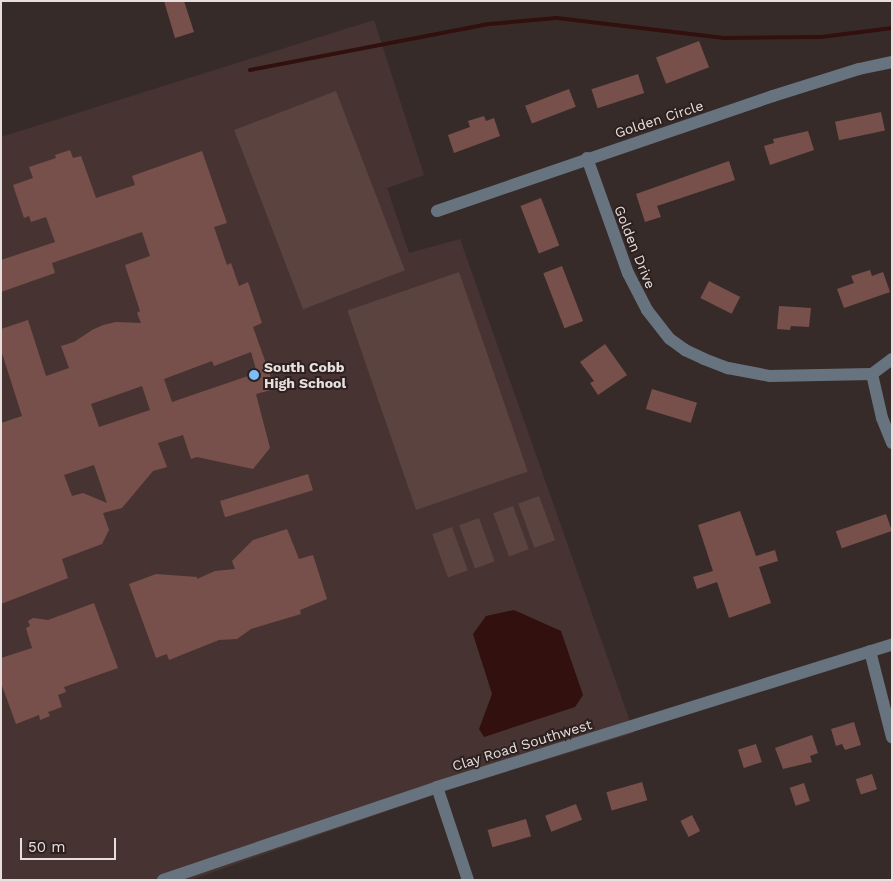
<!DOCTYPE html>
<style>
body{margin:0}
#map{position:relative;width:893px;height:881px;overflow:hidden;background:#372b29;font-family:"Work Sans",sans-serif}
div>[style]{position:absolute}
[style*='--x']{left:calc(var(--x)*1px);top:calc(var(--y)*1px);width:calc(var(--w)*1px);rotate:calc(var(--a)*1deg)}
.built>*{inset:0;background:#473432}
.green>*{inset:0;background:#5b4340;transform-origin:0 0}
.water>*{inset:0;background:#31100d}
.stream>*{height:4px;margin:-2px;padding:0 2px;transform-origin:2px;border-radius:2px;background:#31100d}
.building>*{inset:0;background:#78504b;transform-origin:0 0}
.minor>*{height:12px;margin:-6px;padding:0 6px;transform-origin:6px;border-radius:6px;background:#677480}
.dots>*{width:14px;height:14px;translate:-50% -50%;box-sizing:border-box;border:2px solid #2d2120;border-radius:50%}
span{translate:-50% -50%;white-space:nowrap;text-align:center;line-height:1.15;-webkit-text-stroke:4px #2d2120;paint-order:stroke}
.street-label{font-size:14px;color:#e7dfde}
.poi-label{font-size:14px;color:#e7dfde;font-weight:700}
.left{translate:0 -50%;text-align:left}
.frame{position:absolute;inset:0;border:2px solid #e7dfde;pointer-events:none}
.scale{position:absolute;left:20px;top:838px;width:96px;height:22px;box-sizing:border-box;border:2px solid #e7dfde;border-top:0;padding-left:6px;font-size:15px;line-height:18px;white-space:nowrap;color:#e7dfde;-webkit-text-stroke:4px #2d2120;paint-order:stroke}
</style>
<div id="map">
<div class="built">
<i style="clip-path:polygon(374px 20px,424px 175px,387px 188px,409px 253px,460px 239px,634px 733px,448px 790px,190px 880px,1px 880px,1px 137px)"></i>
</div>
<div class="green">
<i style="left:336px;top:91px;width:192px;height:109px;rotate:69deg"></i>
<i style="left:459px;top:272px;width:211px;height:118px;rotate:71deg"></i>
<i style="left:539px;top:496px;width:47px;height:22px;rotate:70deg"></i>
<i style="left:513px;top:506px;width:46px;height:21px;rotate:70deg"></i>
<i style="left:479px;top:518px;width:46px;height:21px;rotate:70deg"></i>
<i style="left:452px;top:527px;width:46px;height:21px;rotate:70deg"></i>
</div>
<div class="water">
<i style="clip-path:polygon(514px 610px,561px 631px,583px 695px,575px 707px,484px 737px,479px 729px,492px 694px,473px 634px,486px 616px)"></i>
</div>
<div class="stream">
<i style="--x:250;--y:70;--w:243;--a:-10.9"></i>
<i style="--x:489;--y:24;--w:68;--a:-5"></i>
<i style="--x:557;--y:18;--w:168;--a:6.8"></i>
<i style="--x:724;--y:38;--w:97;--a:-0.6"></i>
<i style="--x:821;--y:37;--w:72;--a:-7.2"></i>
</div>
<div class="building">
<i style="clip-path:polygon(164px 1px,184px 1px,194px 32px,175px 38px)"></i>
<i style="left:699px;top:41px;width:28px;height:46px;rotate:69deg"></i>
<i style="left:638px;top:74px;width:20px;height:49px;rotate:72deg"></i>
<i style="left:569px;top:89px;width:19px;height:47px;rotate:69deg"></i>
<i style="left:881px;top:112px;width:19px;height:47px;rotate:78deg"></i>
<i style="clip-path:polygon(484px 116px,486px 121px,494px 118px,500px 136px,454px 153px,448px 135px,470px 127px,468px 121px)"></i>
<i style="clip-path:polygon(808px 131px,814px 150px,770px 165px,764px 146px,774px 143px,773px 139px)"></i>
<i style="clip-path:polygon(evenodd,70px 150px,73px 158px,81px 156px,96px 198px,135px 185px,132px 176px,202px 151px,227px 223px,214px 227px,227px 265px,231px 263px,239px 286px,248px 282px,262px 323px,253px 327px,275px 389px,256px 394px,270px 448px,253px 469px,197px 457px,191px 459px,183px 435px,158px 443px,167px 467px,153px 471px,122px 508px,103px 513px,109px 530px,102px 544px,62px 559px,68px 578px,1px 604px,1px 423px,22px 416px,1px 350px,1px 329px,28px 320px,46px 376px,69px 368px,61px 346px,74px 342px,92px 330px,103px 325px,116px 322px,141px 323px,137px 313px,140px 311px,125px 265px,150px 256px,142px 232px,52px 263px,55px 273px,1px 292px,1px 260px,55px 242px,46px 217px,31px 222px,29px 216px,24px 218px,13px 185px,33px 178px,29px 167px,56px 158px,55px 155px,70px 150px,251px 352px,257px 373px,172px 402px,164px 379px,212px 361px,214px 366px,251px 352px,70px 150px,142px 386px,150px 410px,99px 427px,91px 404px,142px 386px,70px 150px,94px 465px,107px 503px,83px 493px,72px 496px,64px 475px,94px 465px)"></i>
<i style="clip-path:polygon(729px 161px,735px 180px,657px 206px,661px 217px,645px 222px,636px 194px)"></i>
<i style="left:541px;top:198px;width:51px;height:22px;rotate:69deg"></i>
<i style="left:562px;top:266px;width:59px;height:20px;rotate:69deg"></i>
<i style="clip-path:polygon(870px 270px,872px 276px,883px 272px,890px 292px,844px 308px,837px 289px,854px 283px,851px 276px)"></i>
<i style="left:709px;top:281px;width:35px;height:19px;rotate:27deg"></i>
<i style="clip-path:polygon(779px 306px,811px 308px,809px 327px,791px 326px,790px 330px,777px 329px)"></i>
<i style="clip-path:polygon(605px 344px,627px 375px,598px 395px,590px 383px,594px 381px,580px 362px)"></i>
<i style="left:652px;top:389px;width:47px;height:21px;rotate:17deg"></i>
<i style="left:308px;top:474px;width:17px;height:92px;rotate:73deg"></i>
<i style="clip-path:polygon(740px 511px,756px 556px,775px 550px,778px 561px,759px 567px,771px 603px,729px 618px,717px 582px,697px 589px,693px 577px,713px 571px,698px 525px)"></i>
<i style="left:886px;top:514px;width:18px;height:53px;rotate:71deg"></i>
<i style="clip-path:polygon(287px 529px,299px 559px,313px 555px,327px 599px,300px 610px,301px 614px,251px 629px,237px 639px,219px 640px,169px 660px,167px 654px,156px 658px,129px 584px,156px 574px,197px 577px,197px 579px,215px 571px,235px 569px,232px 561px,253px 540px)"></i>
<i style="clip-path:polygon(94px 603px,118px 668px,64px 687px,66px 692px,58px 695px,62px 707px,48px 712px,50px 716px,40px 720px,39px 715px,16px 724px,1px 683px,1px 658px,32px 648px,26px 628px,30px 626px,28px 621px,33px 618px,48px 620px)"></i>
<i style="clip-path:polygon(854px 722px,861px 745px,845px 750px,842px 744px,836px 746px,831px 729px)"></i>
<i style="clip-path:polygon(812px 735px,818px 753px,810px 756px,812px 762px,783px 769px,775px 748px)"></i>
<i style="left:756px;top:744px;width:19px;height:19px;rotate:72deg"></i>
<i style="left:872px;top:774px;width:16px;height:17px;rotate:72deg"></i>
<i style="left:642px;top:782px;width:19px;height:37px;rotate:74deg"></i>
<i style="left:804px;top:783px;width:19px;height:15px;rotate:72deg"></i>
<i style="left:576px;top:804px;width:17px;height:33px;rotate:69deg"></i>
<i style="left:692px;top:815px;width:18px;height:13px;rotate:63deg"></i>
<i style="left:526px;top:819px;width:18px;height:40px;rotate:74deg"></i>
</div>
<div class="minor">
<i style="--x:587;--y:158;--w:122;--a:70.4"></i>
<i style="--x:628;--y:273;--w:42;--a:62.8"></i>
<i style="--x:647;--y:310;--w:37;--a:52"></i>
<i style="--x:670;--y:339;--w:19;--a:36"></i>
<i style="--x:685;--y:350;--w:21;--a:25"></i>
<i style="--x:704;--y:359;--w:26;--a:21"></i>
<i style="--x:728;--y:368;--w:43;--a:10.8"></i>
<i style="--x:770;--y:376;--w:102;--a:-1.1"></i>
<i style="--x:437;--y:211;--w:355;--a:-18.9"></i>
<i style="--x:773;--y:96;--w:90;--a:-17.4"></i>
<i style="--x:859;--y:69;--w:34;--a:-12"></i>
<i style="--x:872;--y:374;--w:45;--a:77.2"></i>
<i style="--x:882;--y:418;--w:27;--a:68"></i>
<i style="--x:872;--y:374;--w:25;--a:-37"></i>
<i style="--x:870;--y:651;--w:89;--a:75.7"></i>
<i style="--x:437;--y:787;--w:98;--a:71.6"></i>
<i style="--x:163;--y:880;--w:289;--a:-18.7"></i>
<i style="--x:437;--y:787;--w:477;--a:-17.4"></i>
</div>
<div class="dots">
<i style="left:254px;top:375px;background:#7cbef9"></i>
</div>
<div class="street-label">
<span style="left:659px;top:119px;rotate:-18deg">Golden Circle</span>
<span style="left:635px;top:247px;rotate:68deg">Golden Drive</span>
<span style="left:522px;top:745px;rotate:-17deg">Clay Road Southwest</span>
</div>
<div class="poi-label">
<span class="left" style="left:264px;top:375px">South Cobb<br>High School</span>
</div>
<div class="frame"></div>
<div class="scale">50 m</div>
</div>
